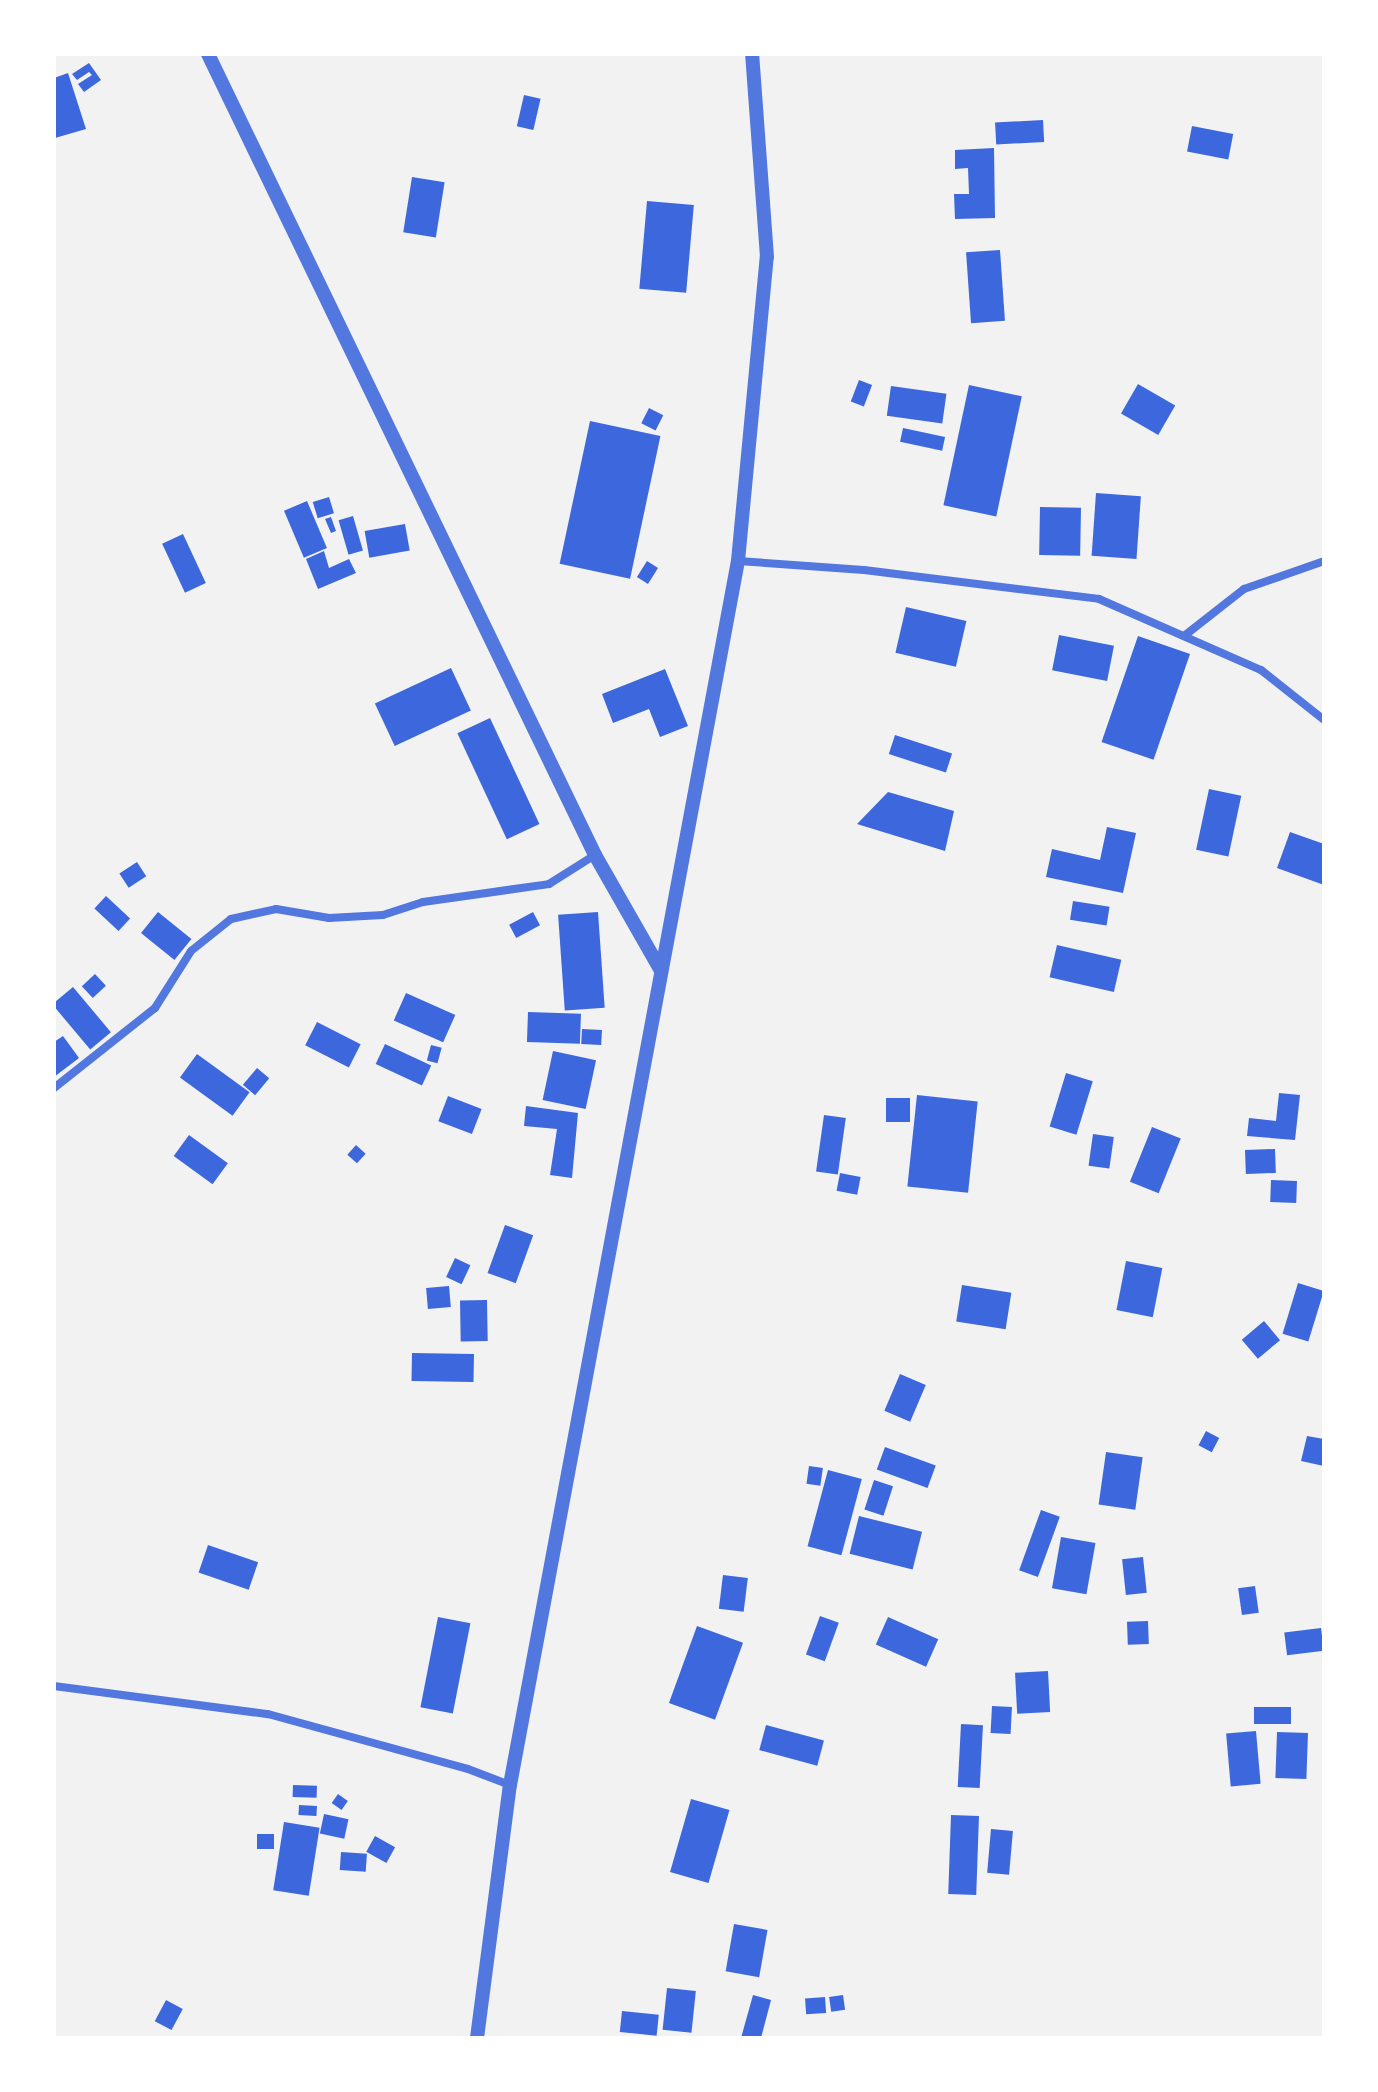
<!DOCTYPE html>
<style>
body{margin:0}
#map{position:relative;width:1378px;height:2092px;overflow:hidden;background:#f2f2f2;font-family:Jost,sans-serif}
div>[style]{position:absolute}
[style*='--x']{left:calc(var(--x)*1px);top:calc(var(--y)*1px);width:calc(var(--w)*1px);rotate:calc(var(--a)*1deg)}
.building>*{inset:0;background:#3d67dc;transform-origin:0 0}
.minor>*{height:8px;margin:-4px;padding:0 4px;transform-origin:4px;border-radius:4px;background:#5277de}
.tertiary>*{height:14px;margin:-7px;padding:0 7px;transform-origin:7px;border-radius:7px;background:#5277de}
span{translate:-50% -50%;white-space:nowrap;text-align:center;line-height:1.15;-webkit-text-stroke:8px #fff;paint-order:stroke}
.frame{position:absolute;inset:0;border:56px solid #fff;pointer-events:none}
</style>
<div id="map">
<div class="building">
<i style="clip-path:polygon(89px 63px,101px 80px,84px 92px,78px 84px,92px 75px,89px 72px,77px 80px,72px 74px)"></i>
<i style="clip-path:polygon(68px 73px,86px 129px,55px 138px,54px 78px)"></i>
<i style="left:524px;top:95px;width:17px;height:32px;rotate:13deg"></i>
<i style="left:1043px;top:120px;width:22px;height:48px;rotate:87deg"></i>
<i style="left:1192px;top:126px;width:42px;height:26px;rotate:11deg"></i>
<i style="clip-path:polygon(994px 148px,995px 218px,955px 219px,954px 194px,969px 194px,968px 168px,955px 169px,955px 150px)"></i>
<i style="left:412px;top:177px;width:33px;height:56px;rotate:9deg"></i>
<i style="left:647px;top:201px;width:47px;height:88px;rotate:5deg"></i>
<i style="left:1000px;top:250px;width:71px;height:34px;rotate:86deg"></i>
<i style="left:859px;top:380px;width:14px;height:23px;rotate:21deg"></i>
<i style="left:1138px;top:384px;width:43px;height:34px;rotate:30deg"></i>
<i style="left:969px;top:385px;width:54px;height:123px;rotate:12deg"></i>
<i style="left:891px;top:386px;width:56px;height:30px;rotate:8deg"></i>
<i style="left:649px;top:408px;width:16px;height:17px;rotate:27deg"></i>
<i style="left:590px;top:421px;width:72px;height:146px;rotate:12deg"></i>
<i style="left:903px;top:428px;width:43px;height:14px;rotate:12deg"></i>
<i style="left:1096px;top:493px;width:45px;height:63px;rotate:4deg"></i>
<i style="left:329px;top:497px;width:17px;height:17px;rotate:73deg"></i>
<i style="left:307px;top:501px;width:51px;height:25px;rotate:67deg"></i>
<i style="left:1040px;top:507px;width:41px;height:48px;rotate:1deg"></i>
<i style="left:353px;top:516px;width:36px;height:15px;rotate:74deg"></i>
<i style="clip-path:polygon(331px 517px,336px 531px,331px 533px,325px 519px)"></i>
<i style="left:405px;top:524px;width:27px;height:41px;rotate:80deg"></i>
<i style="left:183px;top:534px;width:54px;height:23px;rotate:65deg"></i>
<i style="clip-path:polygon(324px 551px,329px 568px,349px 559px,356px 573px,318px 589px,306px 559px)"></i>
<i style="left:647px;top:561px;width:13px;height:19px;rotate:32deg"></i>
<i style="left:906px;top:607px;width:62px;height:47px;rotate:13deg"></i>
<i style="left:1059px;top:635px;width:56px;height:36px;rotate:11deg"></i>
<i style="left:1138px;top:636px;width:55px;height:112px;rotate:19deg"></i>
<i style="left:451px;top:668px;width:47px;height:84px;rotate:65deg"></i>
<i style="clip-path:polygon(665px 669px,688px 726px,660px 737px,649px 709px,613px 723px,602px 694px)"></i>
<i style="left:490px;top:718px;width:117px;height:36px;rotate:65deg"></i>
<i style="left:895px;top:735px;width:60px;height:20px;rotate:18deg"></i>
<i style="left:1209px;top:789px;width:33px;height:62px;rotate:12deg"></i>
<i style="clip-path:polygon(888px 792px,954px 811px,945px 851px,857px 824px)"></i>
<i style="clip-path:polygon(1107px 827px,1136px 833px,1123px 893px,1046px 877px,1052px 849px,1100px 860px)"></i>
<i style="clip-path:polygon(1290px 832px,1324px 844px,1324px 885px,1277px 868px)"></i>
<i style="left:137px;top:862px;width:17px;height:21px;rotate:57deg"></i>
<i style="left:106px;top:896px;width:33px;height:17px;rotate:43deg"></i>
<i style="left:1073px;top:901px;width:37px;height:19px;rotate:9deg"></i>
<i style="left:158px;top:912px;width:43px;height:27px;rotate:39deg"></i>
<i style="left:533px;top:912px;width:15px;height:27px;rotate:62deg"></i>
<i style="left:598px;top:912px;width:96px;height:40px;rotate:86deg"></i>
<i style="left:1057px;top:945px;width:66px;height:33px;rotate:13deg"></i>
<i style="left:95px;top:974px;width:16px;height:18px;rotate:47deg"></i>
<i style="left:73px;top:987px;width:59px;height:27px;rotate:50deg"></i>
<i style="left:406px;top:993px;width:54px;height:30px;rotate:24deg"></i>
<i style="left:528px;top:1012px;width:53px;height:30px;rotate:2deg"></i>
<i style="left:317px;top:1022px;width:49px;height:26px;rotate:27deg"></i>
<i style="left:582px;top:1029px;width:20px;height:15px;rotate:3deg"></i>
<i style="clip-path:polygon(63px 1036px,79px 1058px,54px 1077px,54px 1042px)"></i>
<i style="left:385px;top:1044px;width:51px;height:22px;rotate:25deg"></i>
<i style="left:431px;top:1045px;width:11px;height:16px;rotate:15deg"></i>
<i style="left:553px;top:1051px;width:44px;height:50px;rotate:12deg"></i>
<i style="left:197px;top:1054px;width:65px;height:29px;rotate:36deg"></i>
<i style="left:257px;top:1068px;width:16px;height:22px;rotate:40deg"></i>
<i style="left:1066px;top:1073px;width:28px;height:56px;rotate:17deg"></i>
<i style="clip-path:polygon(1279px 1093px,1300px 1095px,1295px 1140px,1247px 1136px,1249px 1118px,1276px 1121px)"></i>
<i style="left:917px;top:1095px;width:61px;height:92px;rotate:6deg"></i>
<i style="left:448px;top:1096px;width:36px;height:27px;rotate:21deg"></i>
<i style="left:886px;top:1098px;width:24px;height:24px"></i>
<i style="clip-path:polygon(526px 1106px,578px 1113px,572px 1178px,550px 1175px,557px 1129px,524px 1126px)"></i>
<i style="left:824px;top:1115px;width:22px;height:57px;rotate:8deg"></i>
<i style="left:1152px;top:1127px;width:31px;height:59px;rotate:22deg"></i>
<i style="left:1093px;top:1134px;width:21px;height:32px;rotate:8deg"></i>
<i style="left:189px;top:1135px;width:48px;height:26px;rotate:36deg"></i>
<i style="left:356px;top:1145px;width:13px;height:13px;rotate:42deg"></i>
<i style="left:1275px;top:1149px;width:24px;height:30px;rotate:88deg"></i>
<i style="left:840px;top:1173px;width:21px;height:18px;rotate:11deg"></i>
<i style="left:1271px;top:1180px;width:26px;height:22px;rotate:2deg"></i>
<i style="left:505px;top:1225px;width:30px;height:51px;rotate:20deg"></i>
<i style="left:455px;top:1258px;width:17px;height:21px;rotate:25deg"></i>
<i style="left:1126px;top:1261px;width:37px;height:50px;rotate:11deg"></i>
<i style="left:1298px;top:1283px;width:27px;height:53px;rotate:17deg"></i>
<i style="left:962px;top:1285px;width:50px;height:37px;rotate:9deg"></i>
<i style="left:449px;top:1286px;width:21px;height:23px;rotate:85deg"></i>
<i style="left:487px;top:1300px;width:41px;height:27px;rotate:89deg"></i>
<i style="left:1264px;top:1321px;width:25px;height:29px;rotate:50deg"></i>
<i style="left:412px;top:1353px;width:62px;height:28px;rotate:1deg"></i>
<i style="left:900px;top:1374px;width:28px;height:40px;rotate:23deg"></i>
<i style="left:1206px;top:1431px;width:15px;height:16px;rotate:28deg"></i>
<i style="clip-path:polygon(1307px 1436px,1324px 1439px,1324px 1466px,1301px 1461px)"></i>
<i style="left:885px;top:1447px;width:54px;height:24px;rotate:20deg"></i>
<i style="left:1106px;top:1452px;width:37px;height:53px;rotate:8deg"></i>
<i style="left:809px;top:1466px;width:14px;height:18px;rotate:8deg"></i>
<i style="left:828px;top:1470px;width:35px;height:79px;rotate:15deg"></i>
<i style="left:874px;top:1480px;width:20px;height:31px;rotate:18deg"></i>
<i style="left:1041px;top:1510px;width:20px;height:64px;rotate:20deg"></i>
<i style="left:859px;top:1516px;width:65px;height:39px;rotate:14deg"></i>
<i style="left:1061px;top:1537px;width:35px;height:52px;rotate:10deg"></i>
<i style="left:208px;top:1545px;width:53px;height:29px;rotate:19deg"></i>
<i style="left:1143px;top:1557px;width:36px;height:21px;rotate:84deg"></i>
<i style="left:723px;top:1575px;width:25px;height:34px;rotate:7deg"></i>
<i style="left:1255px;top:1586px;width:27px;height:17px;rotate:82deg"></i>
<i style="left:820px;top:1616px;width:20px;height:41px;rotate:20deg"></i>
<i style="left:438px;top:1617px;width:33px;height:92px;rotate:11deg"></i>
<i style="left:888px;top:1617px;width:55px;height:30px;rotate:24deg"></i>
<i style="left:1148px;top:1621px;width:23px;height:21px;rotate:88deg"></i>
<i style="left:697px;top:1626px;width:49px;height:82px;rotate:20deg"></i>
<i style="left:1321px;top:1628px;width:23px;height:37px;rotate:83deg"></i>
<i style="left:1048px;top:1671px;width:41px;height:33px;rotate:87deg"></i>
<i style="left:992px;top:1706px;width:20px;height:27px;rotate:3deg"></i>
<i style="left:1291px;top:1707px;width:17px;height:37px;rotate:90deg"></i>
<i style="left:961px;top:1724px;width:22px;height:63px;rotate:3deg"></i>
<i style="left:766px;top:1725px;width:60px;height:26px;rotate:15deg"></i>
<i style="left:1256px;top:1731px;width:53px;height:30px;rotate:85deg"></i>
<i style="left:1277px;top:1732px;width:31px;height:46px;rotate:2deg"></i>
<i style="left:293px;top:1785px;width:24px;height:12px;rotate:2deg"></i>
<i style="left:338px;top:1794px;width:12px;height:11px;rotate:35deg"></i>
<i style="left:691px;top:1799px;width:40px;height:76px;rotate:16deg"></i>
<i style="left:299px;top:1805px;width:18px;height:10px;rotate:3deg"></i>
<i style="left:324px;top:1814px;width:25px;height:20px;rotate:12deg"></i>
<i style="left:951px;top:1815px;width:28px;height:79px;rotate:2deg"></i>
<i style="left:284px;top:1822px;width:36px;height:69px;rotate:9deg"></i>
<i style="left:991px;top:1829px;width:22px;height:44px;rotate:5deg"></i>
<i style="left:257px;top:1834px;width:17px;height:15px"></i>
<i style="left:375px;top:1836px;width:23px;height:18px;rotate:29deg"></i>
<i style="left:341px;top:1852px;width:26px;height:18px;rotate:4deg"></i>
<i style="left:734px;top:1924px;width:34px;height:48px;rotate:10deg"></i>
<i style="left:667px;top:1988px;width:29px;height:42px;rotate:6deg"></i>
<i style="clip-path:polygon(753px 1995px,771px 2000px,761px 2038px,741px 2038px)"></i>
<i style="left:843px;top:1995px;width:15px;height:14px;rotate:82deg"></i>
<i style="left:825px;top:1997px;width:16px;height:20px;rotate:86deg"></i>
<i style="left:166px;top:2000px;width:19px;height:24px;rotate:28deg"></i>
<i style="left:622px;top:2011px;width:37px;height:21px;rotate:6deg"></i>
</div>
<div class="minor">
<i style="--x:738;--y:561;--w:126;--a:4.1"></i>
<i style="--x:864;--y:570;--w:237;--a:7"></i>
<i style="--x:1099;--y:599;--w:177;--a:23.7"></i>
<i style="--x:1261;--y:670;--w:80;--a:38.4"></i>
<i style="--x:1184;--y:636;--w:76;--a:-38.1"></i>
<i style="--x:1244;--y:589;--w:85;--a:-19.3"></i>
<i style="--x:54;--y:1088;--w:129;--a:-38.4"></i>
<i style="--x:155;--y:1008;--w:67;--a:-57.7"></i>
<i style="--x:191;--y:951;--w:51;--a:-38.7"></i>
<i style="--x:231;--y:919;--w:46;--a:-12.5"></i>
<i style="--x:276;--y:909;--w:54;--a:9.6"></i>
<i style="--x:329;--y:918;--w:54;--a:-3.2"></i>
<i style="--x:383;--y:915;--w:42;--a:-18"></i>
<i style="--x:423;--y:902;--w:127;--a:-8.1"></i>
<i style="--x:549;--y:884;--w:54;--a:-32.2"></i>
<i style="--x:54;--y:1686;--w:216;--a:7.5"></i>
<i style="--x:268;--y:1714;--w:207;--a:15.4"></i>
<i style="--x:468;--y:1769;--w:45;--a:20.9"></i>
</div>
<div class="tertiary">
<i style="--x:208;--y:54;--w:890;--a:64.21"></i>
<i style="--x:595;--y:855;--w:131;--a:60.3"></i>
<i style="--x:477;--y:2038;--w:255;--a:-82.6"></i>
<i style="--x:510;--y:1785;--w:1245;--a:-79.45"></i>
<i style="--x:738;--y:561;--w:305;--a:-84.6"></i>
<i style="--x:767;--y:257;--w:204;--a:-94.2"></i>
</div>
<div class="frame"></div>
</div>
